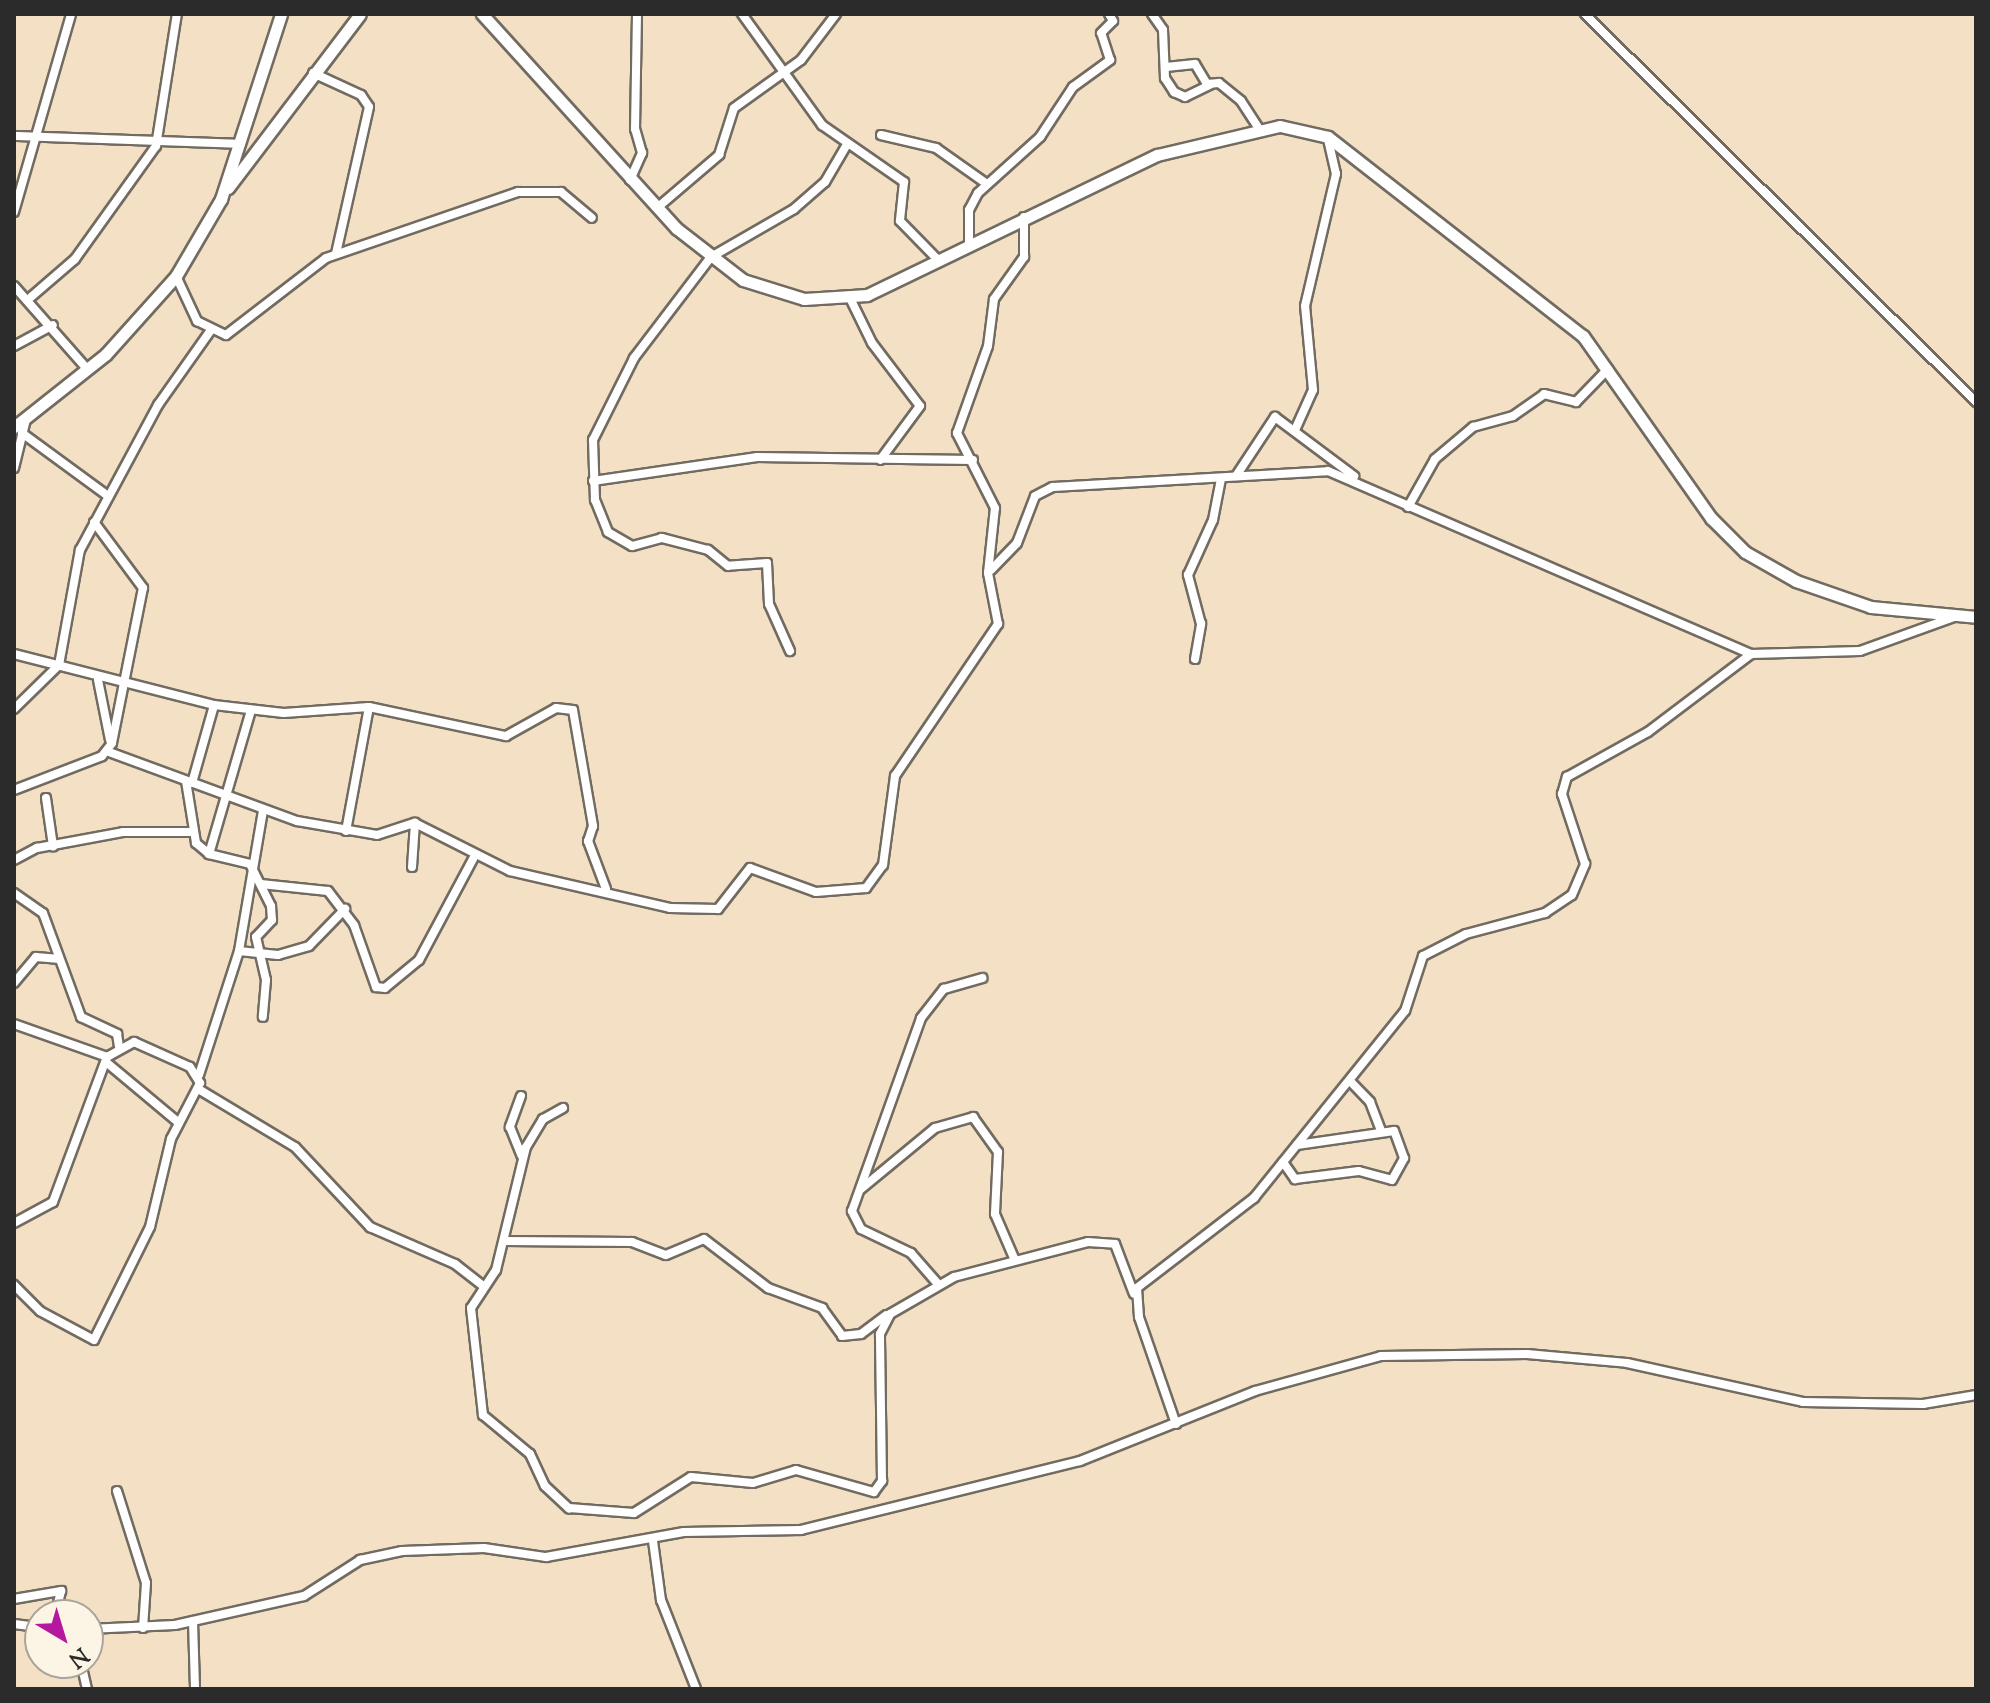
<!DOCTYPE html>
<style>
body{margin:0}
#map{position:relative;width:1990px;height:1703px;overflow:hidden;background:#f4e1c5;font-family:"Sorts Mill Goudy",serif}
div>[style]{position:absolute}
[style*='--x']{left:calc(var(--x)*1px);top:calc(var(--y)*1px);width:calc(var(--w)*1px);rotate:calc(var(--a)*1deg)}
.roads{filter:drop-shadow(2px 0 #716b61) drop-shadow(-2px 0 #716b61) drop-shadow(0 2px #716b61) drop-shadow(0 -2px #716b61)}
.street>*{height:8px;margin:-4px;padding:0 4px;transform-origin:4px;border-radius:4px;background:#fff}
.secondary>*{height:11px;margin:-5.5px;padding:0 5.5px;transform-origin:5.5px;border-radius:5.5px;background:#fff}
span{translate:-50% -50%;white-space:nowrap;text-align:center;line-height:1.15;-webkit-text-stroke:6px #fcf5e5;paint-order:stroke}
.frame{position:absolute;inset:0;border:16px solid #2b2b2b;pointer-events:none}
.north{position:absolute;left:24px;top:1599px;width:80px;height:80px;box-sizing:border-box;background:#fcf5e5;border:2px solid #a8a49b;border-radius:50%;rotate:142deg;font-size:22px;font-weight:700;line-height:32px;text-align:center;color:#2b2b2b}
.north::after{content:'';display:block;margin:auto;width:28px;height:36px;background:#b5179e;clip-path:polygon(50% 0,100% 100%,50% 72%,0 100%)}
</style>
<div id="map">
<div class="roads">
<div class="street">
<i style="--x:742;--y:14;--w:137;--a:54.2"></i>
<i style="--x:822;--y:125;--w:100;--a:34.8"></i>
<i style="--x:904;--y:182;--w:39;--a:96"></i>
<i style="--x:900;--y:221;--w:56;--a:45.7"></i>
<i style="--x:1152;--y:14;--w:19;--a:55"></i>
<i style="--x:1163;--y:30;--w:48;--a:87.6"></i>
<i style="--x:1165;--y:78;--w:17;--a:57"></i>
<i style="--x:1174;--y:92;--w:12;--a:24"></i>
<i style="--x:1185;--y:97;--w:28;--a:-26"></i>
<i style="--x:1585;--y:14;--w:551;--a:44.78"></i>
<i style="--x:1166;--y:67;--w:29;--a:-6"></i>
<i style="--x:1195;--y:64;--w:23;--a:59"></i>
<i style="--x:1207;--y:84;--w:12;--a:-5"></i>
<i style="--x:1219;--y:83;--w:28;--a:39"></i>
<i style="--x:1241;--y:101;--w:33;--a:57"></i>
<i style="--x:313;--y:73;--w:53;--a:24.6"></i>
<i style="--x:361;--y:95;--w:14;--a:56"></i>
<i style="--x:369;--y:107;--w:150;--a:102.7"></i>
<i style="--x:881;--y:135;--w:57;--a:13.3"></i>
<i style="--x:936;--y:148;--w:62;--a:35.2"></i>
<i style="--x:14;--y:136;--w:226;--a:2"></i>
<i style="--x:630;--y:180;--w:30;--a:-66"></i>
<i style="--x:642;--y:153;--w:25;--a:-106"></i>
<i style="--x:635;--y:129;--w:115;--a:-89"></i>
<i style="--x:657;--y:208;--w:82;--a:-40.5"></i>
<i style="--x:719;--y:155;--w:49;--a:-72.3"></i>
<i style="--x:734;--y:108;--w:82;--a:-35.6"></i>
<i style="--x:801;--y:60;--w:58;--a:-52.7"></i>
<i style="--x:14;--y:212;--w:206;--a:-73.9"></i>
<i style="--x:969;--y:246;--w:36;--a:-90"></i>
<i style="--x:969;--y:210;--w:19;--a:-62"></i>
<i style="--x:978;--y:193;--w:84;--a:-42.1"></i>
<i style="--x:1040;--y:137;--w:60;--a:-56.6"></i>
<i style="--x:1073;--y:87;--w:46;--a:-36.1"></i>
<i style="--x:1110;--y:60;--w:28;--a:-108"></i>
<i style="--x:1101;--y:33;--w:17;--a:-45"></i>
<i style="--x:1113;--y:21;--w:8;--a:-120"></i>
<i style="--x:176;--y:276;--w:50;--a:65"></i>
<i style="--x:197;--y:321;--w:32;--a:26"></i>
<i style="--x:226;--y:335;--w:126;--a:-37.6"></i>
<i style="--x:326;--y:258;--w:203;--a:-19"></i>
<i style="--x:518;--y:192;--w:43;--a:0"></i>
<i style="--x:561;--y:192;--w:40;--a:40"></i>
<i style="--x:14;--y:286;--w:112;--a:48.6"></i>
<i style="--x:849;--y:296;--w:52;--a:63.9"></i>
<i style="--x:872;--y:343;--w:79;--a:52.7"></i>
<i style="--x:920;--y:406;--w:67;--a:126.5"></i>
<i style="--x:31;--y:297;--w:58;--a:-40.8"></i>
<i style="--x:75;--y:259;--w:139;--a:-54.4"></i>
<i style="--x:156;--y:146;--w:134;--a:-81"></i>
<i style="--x:14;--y:346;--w:44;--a:-28.3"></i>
<i style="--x:1295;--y:430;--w:44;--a:-65.8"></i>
<i style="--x:1313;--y:390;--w:84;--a:-95.4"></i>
<i style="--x:1305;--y:306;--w:136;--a:-76.8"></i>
<i style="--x:1336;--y:174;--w:37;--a:-103"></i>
<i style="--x:22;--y:433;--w:107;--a:36.2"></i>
<i style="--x:14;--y:468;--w:50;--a:-76.2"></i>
<i style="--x:1236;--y:476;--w:71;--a:-56.5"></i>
<i style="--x:1275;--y:417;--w:99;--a:36.8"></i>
<i style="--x:593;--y:481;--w:166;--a:-8.3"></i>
<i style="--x:757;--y:457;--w:216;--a:0.8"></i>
<i style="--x:1408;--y:507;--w:55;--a:-60.6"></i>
<i style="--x:1435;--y:459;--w:50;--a:-40.1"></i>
<i style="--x:1473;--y:427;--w:41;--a:-15.4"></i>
<i style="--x:1513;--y:416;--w:38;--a:-35"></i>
<i style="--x:1544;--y:394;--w:33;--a:14"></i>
<i style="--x:1576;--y:402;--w:46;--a:-45.9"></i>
<i style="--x:991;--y:570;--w:37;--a:-46"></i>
<i style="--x:1017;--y:543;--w:50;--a:-69"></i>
<i style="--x:1035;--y:496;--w:20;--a:-27"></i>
<i style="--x:1053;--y:487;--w:275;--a:-3.3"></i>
<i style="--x:1328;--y:471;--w:461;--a:23.4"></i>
<i style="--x:1751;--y:654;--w:109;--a:-1.6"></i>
<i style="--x:1860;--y:651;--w:100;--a:-19.9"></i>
<i style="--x:790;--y:651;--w:51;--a:-114.1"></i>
<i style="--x:769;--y:604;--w:41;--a:-92.8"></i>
<i style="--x:767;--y:563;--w:39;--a:176"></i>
<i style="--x:728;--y:566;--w:26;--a:-141"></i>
<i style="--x:708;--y:550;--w:48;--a:-165.4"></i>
<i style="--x:662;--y:538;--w:31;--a:165"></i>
<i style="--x:632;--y:546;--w:28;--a:-150"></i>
<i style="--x:608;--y:532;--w:35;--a:-112"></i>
<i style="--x:595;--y:500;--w:60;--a:-91.9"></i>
<i style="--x:593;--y:440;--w:92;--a:-63.4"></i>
<i style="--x:634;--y:358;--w:127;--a:-52.7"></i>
<i style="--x:711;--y:257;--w:96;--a:-30"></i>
<i style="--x:794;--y:209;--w:41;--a:-41.1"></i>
<i style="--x:825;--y:182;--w:42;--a:-59.7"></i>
<i style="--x:14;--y:654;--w:206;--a:14.3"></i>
<i style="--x:214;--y:705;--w:70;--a:6.5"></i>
<i style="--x:284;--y:713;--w:85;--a:-4"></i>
<i style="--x:369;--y:707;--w:140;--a:12"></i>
<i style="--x:506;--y:736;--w:57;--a:-29.2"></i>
<i style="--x:556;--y:708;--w:17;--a:7"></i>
<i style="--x:573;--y:710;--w:118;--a:80.2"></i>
<i style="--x:593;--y:826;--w:16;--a:108"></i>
<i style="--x:588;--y:841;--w:51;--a:69.4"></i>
<i style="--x:1195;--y:659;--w:36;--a:-80"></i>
<i style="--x:1201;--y:624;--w:51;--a:-104.9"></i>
<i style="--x:1188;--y:575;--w:60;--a:-65.6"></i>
<i style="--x:1213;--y:520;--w:42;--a:-79"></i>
<i style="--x:98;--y:680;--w:61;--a:78.7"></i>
<i style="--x:14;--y:709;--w:63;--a:-44.4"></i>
<i style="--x:59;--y:665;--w:117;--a:-79.7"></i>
<i style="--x:80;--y:550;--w:165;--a:-61.7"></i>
<i style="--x:158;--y:405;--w:92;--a:-54.8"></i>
<i style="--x:109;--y:752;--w:200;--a:20.2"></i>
<i style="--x:297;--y:821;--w:81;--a:9.9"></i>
<i style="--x:377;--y:835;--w:40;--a:-18"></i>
<i style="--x:415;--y:823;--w:106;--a:26.8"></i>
<i style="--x:510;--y:871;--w:164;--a:13"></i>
<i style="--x:670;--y:908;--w:48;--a:1.2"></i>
<i style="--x:718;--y:909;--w:52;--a:-52"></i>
<i style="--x:750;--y:868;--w:70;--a:20"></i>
<i style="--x:816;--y:892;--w:50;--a:-4.6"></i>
<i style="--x:866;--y:888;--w:29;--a:-54"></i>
<i style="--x:883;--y:865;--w:90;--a:-82.3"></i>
<i style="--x:895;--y:776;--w:184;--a:-55.9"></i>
<i style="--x:998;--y:624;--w:52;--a:-101.1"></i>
<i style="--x:988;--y:573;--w:65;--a:-83.9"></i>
<i style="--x:995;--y:508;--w:84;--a:-116.9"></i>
<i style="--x:957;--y:433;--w:92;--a:-70.4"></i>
<i style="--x:988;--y:346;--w:47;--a:-82.7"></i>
<i style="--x:994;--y:299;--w:52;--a:-54.5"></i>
<i style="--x:1024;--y:257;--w:40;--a:-90"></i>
<i style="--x:186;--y:781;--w:63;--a:80.8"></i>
<i style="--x:196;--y:843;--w:17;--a:40"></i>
<i style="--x:209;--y:854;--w:42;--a:13.7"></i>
<i style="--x:250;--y:864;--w:47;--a:63.4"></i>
<i style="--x:271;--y:906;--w:14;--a:86"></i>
<i style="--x:272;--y:920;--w:23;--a:133"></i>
<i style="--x:256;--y:937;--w:44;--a:76.9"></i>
<i style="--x:266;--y:980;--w:37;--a:95"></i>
<i style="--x:192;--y:783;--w:81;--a:-74.2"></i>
<i style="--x:14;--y:790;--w:94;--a:-21.1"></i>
<i style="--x:102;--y:756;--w:16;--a:-52"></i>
<i style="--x:112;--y:743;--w:158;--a:-78.7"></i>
<i style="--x:143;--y:588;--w:82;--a:-126.6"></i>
<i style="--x:46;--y:798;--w:49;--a:81.7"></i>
<i style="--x:346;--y:831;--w:126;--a:-79.5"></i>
<i style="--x:209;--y:854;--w:150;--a:-73.7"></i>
<i style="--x:14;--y:860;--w:26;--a:-28"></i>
<i style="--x:37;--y:848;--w:87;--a:-10.5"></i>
<i style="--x:123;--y:832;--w:67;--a:0"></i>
<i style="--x:412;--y:867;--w:44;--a:-86.1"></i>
<i style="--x:261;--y:884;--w:67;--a:6"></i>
<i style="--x:328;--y:891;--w:43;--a:52.6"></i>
<i style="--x:354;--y:925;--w:66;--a:70.5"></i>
<i style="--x:376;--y:987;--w:9;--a:6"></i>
<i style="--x:385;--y:988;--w:44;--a:-39.5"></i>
<i style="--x:419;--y:960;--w:119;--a:-61.9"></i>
<i style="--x:14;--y:893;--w:35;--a:35"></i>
<i style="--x:43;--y:913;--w:111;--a:69.9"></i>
<i style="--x:81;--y:1017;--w:40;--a:25"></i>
<i style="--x:117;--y:1034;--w:12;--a:81"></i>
<i style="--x:239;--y:951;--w:39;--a:6"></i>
<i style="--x:278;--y:955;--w:32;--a:-16"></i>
<i style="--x:309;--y:946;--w:52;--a:-45.8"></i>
<i style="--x:14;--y:983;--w:34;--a:-50"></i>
<i style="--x:36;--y:957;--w:21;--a:5"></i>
<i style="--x:14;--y:1024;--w:99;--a:19.5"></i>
<i style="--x:107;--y:1057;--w:31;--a:-29"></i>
<i style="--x:134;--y:1042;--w:61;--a:24.1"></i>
<i style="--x:190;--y:1067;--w:19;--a:58"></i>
<i style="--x:200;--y:1083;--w:63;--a:117.4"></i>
<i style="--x:171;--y:1139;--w:90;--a:103.4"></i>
<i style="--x:150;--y:1227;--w:126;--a:116.4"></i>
<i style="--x:94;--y:1340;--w:61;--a:-151.8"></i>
<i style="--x:40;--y:1311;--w:37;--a:-135"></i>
<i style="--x:106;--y:1062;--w:95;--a:39.9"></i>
<i style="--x:199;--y:1075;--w:130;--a:-72.1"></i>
<i style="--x:239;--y:951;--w:143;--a:-80.3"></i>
<i style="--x:1350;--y:1081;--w:29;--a:46"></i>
<i style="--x:1370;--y:1102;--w:30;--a:69"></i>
<i style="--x:200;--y:1090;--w:111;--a:31"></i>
<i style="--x:295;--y:1147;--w:110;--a:46.8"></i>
<i style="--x:370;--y:1227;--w:93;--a:23.5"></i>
<i style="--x:455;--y:1264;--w:34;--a:38"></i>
<i style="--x:521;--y:1096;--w:33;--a:110"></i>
<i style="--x:510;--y:1127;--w:31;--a:68"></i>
<i style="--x:563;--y:1108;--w:23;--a:151"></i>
<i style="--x:543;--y:1119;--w:33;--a:121"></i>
<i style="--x:526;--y:1147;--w:127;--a:103.7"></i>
<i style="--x:496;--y:1270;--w:45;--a:123.3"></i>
<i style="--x:471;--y:1308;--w:108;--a:83.6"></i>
<i style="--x:483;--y:1415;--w:61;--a:39.7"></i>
<i style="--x:530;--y:1454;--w:35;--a:65"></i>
<i style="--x:545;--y:1486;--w:33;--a:43"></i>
<i style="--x:569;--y:1508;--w:65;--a:4.4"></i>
<i style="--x:634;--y:1513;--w:67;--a:-32.3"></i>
<i style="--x:691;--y:1477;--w:62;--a:5.5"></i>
<i style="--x:753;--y:1483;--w:45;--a:-16.8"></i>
<i style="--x:796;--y:1470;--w:81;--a:15.8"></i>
<i style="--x:874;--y:1492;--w:14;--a:-54"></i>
<i style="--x:882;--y:1481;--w:147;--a:-90.8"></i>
<i style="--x:880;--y:1334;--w:22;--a:-63"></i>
<i style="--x:890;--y:1314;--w:74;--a:-30"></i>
<i style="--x:954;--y:1277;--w:138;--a:-14.6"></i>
<i style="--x:1088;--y:1242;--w:27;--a:4"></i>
<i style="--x:1115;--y:1244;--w:53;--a:69.2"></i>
<i style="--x:1283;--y:1162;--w:21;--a:55"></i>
<i style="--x:1295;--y:1179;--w:64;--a:-7.1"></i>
<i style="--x:1359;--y:1171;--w:34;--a:15"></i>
<i style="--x:1392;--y:1180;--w:25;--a:-61"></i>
<i style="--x:1404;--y:1158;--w:29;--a:-110"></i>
<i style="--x:1394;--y:1131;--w:98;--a:171.8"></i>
<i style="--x:861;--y:1189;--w:96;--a:-39.5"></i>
<i style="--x:935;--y:1128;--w:40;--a:-16"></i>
<i style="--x:973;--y:1117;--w:43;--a:54.5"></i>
<i style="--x:998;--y:1152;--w:62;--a:92.8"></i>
<i style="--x:995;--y:1214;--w:48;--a:66.6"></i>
<i style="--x:14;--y:1223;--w:44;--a:-28.3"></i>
<i style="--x:53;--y:1202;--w:155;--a:-69.6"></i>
<i style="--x:505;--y:1241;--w:127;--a:0.5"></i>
<i style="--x:632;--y:1242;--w:36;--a:21"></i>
<i style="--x:666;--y:1255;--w:41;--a:-22.8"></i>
<i style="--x:704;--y:1239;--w:81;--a:37.4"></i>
<i style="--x:768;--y:1288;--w:58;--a:20.3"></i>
<i style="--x:822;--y:1308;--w:34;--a:54"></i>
<i style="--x:842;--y:1336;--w:19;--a:-6"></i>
<i style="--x:861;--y:1334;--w:31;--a:-37"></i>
<i style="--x:938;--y:1284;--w:41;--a:-131.1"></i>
<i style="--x:911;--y:1253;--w:55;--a:-154.4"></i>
<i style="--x:861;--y:1229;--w:20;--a:-117"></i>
<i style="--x:852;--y:1211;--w:205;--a:-70.3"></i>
<i style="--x:921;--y:1018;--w:37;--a:-52"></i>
<i style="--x:944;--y:989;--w:40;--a:-16"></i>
<i style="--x:1176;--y:1424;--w:113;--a:-109.1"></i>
<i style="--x:1139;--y:1317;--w:29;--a:-94"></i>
<i style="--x:1137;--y:1288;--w:148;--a:-37.6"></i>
<i style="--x:1254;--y:1198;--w:240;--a:-51.1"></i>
<i style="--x:1405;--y:1011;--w:58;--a:-71.9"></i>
<i style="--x:1423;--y:956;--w:48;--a:-27.1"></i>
<i style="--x:1466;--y:934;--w:82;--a:-14.9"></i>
<i style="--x:1545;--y:913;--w:32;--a:-34"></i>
<i style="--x:1572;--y:895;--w:34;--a:-67"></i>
<i style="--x:1585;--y:864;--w:74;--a:-108.2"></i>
<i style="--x:1562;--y:794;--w:18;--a:-74"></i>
<i style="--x:1567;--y:777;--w:93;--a:-29.1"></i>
<i style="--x:1648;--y:732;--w:129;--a:-37.1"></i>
<i style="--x:117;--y:1491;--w:96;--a:72.5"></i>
<i style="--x:146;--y:1583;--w:45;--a:93.8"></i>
<i style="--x:653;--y:1541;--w:60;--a:82.3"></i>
<i style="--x:661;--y:1600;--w:96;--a:68.5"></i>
<i style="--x:14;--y:1599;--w:48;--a:-9.7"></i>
<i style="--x:61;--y:1591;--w:25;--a:104"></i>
<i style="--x:193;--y:1621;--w:68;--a:88.3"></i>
<i style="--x:14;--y:1624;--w:26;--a:7"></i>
<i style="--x:88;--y:1629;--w:87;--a:-2.6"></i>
<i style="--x:175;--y:1625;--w:132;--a:-12.7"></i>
<i style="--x:304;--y:1596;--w:67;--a:-32.7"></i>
<i style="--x:360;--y:1560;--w:43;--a:-12.1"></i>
<i style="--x:402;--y:1551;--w:82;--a:-2.1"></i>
<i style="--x:484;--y:1548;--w:63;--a:8.3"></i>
<i style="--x:546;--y:1557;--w:140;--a:-10.3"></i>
<i style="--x:684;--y:1532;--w:117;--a:-1"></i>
<i style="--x:801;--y:1530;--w:287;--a:-13.9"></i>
<i style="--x:1080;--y:1461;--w:188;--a:-21.8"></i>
<i style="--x:1255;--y:1391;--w:131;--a:-15.5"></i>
<i style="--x:1381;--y:1356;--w:146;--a:-0.8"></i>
<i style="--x:1527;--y:1354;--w:100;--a:5.1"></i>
<i style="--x:1627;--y:1363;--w:180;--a:12.5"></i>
<i style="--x:1803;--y:1402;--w:120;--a:1"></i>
<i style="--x:1923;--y:1404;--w:54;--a:-9.6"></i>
<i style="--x:81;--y:1663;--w:27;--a:77"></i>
</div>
<div class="secondary">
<i style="--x:482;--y:14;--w:289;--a:47.8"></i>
<i style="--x:676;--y:228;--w:85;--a:37.8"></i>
<i style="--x:743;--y:280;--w:64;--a:17.3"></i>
<i style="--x:804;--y:299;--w:63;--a:-3.6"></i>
<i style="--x:867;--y:295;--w:322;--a:-25.8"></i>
<i style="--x:1157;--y:155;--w:126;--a:-13.3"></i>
<i style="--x:1280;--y:126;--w:49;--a:12.9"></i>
<i style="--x:1328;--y:137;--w:323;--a:38"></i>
<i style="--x:1583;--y:336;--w:223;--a:54.9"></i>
<i style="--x:1711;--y:518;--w:48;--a:45"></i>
<i style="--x:1745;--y:552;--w:59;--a:29.6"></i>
<i style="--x:1796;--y:581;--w:79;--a:19.1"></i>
<i style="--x:1871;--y:607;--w:105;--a:5.4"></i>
<i style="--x:228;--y:188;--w:218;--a:-52.8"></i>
<i style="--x:14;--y:427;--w:117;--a:-38.4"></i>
<i style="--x:106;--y:354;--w:105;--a:-48.1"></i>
<i style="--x:176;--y:276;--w:89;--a:-59.7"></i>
<i style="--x:221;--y:199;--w:194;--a:-72"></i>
</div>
</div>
<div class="frame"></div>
<div class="north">N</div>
</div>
